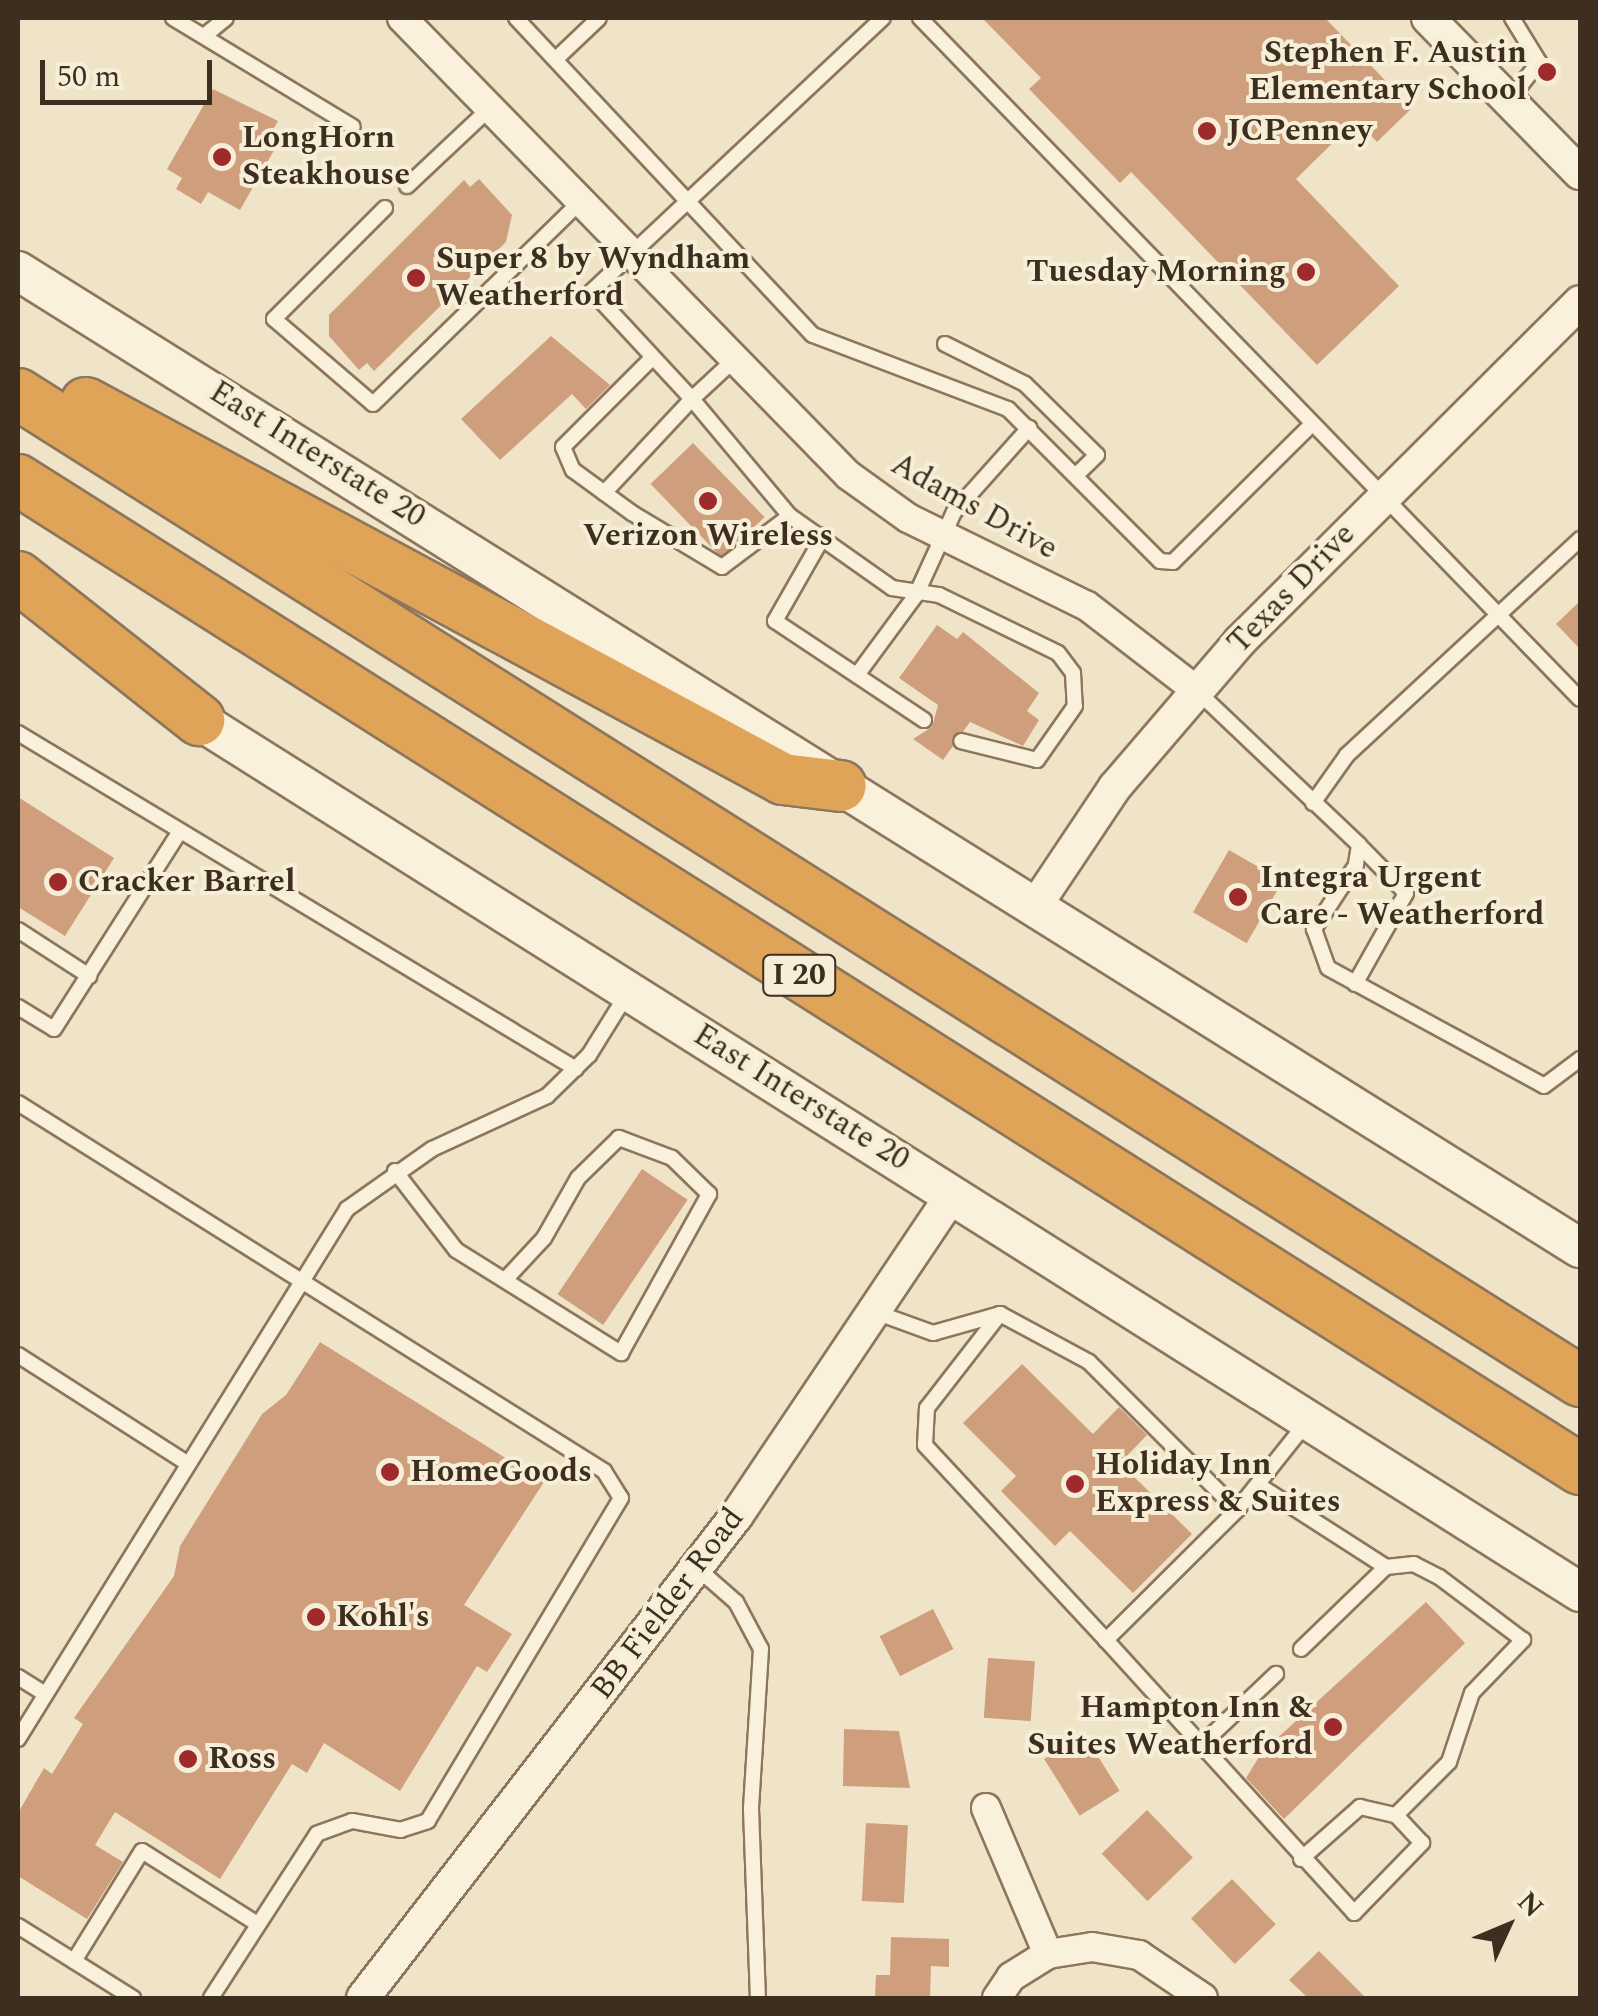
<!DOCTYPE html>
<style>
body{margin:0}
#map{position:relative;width:1598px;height:2016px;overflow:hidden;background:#f0e4c8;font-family:Spectral,serif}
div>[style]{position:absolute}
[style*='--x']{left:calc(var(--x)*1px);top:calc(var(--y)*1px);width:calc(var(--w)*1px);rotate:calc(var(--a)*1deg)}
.building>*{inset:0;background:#cf9f7d;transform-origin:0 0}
.roads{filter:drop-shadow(2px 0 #8d765c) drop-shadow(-2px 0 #8d765c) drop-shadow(0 2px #8d765c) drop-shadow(0 -2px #8d765c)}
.service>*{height:14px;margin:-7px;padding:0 7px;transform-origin:7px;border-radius:7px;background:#faf1dc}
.minor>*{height:28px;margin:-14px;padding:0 14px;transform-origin:14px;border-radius:14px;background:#faf1dc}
.tertiary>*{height:32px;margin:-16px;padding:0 16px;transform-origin:16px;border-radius:16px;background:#faf1dc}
.secondary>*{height:38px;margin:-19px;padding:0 19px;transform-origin:19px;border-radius:19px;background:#faf1dc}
.motorway>*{height:50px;margin:-25px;padding:0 25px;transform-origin:25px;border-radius:25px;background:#e0a458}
.dots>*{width:28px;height:28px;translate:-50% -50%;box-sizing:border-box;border:5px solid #f7eed8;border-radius:50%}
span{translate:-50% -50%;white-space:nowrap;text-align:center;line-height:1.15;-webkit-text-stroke:8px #f7eed8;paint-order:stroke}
.shield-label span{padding:2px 8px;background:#f7eed8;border:2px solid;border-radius:8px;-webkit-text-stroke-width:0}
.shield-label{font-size:30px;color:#3d2e20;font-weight:700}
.poi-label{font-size:32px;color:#3d2e20;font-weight:700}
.right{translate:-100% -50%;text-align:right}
.left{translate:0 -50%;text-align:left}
.street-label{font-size:32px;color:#3d2e20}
.frame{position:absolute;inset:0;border:20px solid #3d2e20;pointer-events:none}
.north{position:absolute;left:1458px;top:1876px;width:100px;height:100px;-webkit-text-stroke:8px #f7eed8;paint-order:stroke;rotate:46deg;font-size:28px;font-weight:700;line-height:40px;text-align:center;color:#3d2e20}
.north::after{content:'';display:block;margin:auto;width:35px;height:45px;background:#3d2e20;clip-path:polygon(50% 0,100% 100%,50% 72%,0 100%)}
.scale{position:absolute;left:40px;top:60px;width:172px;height:45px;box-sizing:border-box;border:5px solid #3d2e20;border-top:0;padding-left:12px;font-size:30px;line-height:35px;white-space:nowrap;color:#3d2e20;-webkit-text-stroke:8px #f7eed8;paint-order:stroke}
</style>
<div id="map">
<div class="building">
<i style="clip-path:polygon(982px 18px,1325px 18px,1412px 108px,1377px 142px,1356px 120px,1296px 179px,1399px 286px,1317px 365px,1131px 172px,1120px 183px,1029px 89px,1041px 78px)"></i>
<i style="clip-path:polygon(213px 89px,278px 121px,267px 140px,277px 145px,240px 210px,208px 192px,201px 204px,176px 189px,182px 178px,167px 169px)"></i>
<i style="clip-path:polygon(479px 179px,512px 215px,506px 242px,374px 371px,367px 363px,359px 370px,329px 336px,329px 315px,464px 180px,470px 187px)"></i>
<i style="clip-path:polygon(551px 336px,610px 385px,586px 409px,572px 394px,500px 460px,461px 419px)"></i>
<i style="left:693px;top:443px;width:103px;height:59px;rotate:46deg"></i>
<i style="clip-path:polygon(1580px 601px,1580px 649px,1556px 624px)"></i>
<i style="clip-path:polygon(937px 625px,957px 639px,963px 632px,1039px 693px,1027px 711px,1039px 720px,1023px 746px,970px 722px,943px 760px,913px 739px,932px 727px,938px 705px,899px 678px)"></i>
<i style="clip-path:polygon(18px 797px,114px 858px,65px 936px,18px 907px)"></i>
<i style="left:1229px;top:850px;width:62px;height:72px;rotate:30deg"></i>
<i style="left:642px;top:1169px;width:55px;height:151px;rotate:34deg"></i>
<i style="clip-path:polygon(320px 1342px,544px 1482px,464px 1605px,512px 1634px,487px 1672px,477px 1666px,400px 1791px,324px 1743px,307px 1773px,292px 1764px,220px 1879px,115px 1812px,95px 1845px,123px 1862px,87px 1919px,18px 1876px,18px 1813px,44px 1768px,52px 1774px,83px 1724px,74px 1718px,174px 1576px,180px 1546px,262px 1414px,286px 1395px)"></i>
<i style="clip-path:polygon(1022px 1364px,1093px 1434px,1119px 1407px,1147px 1435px,1120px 1463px,1192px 1534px,1133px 1593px,1070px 1531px,1055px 1546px,1001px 1491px,1016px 1476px,963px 1423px)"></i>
<i style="clip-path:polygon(1426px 1602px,1465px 1643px,1284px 1819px,1246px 1778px,1262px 1752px)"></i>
<i style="left:933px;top:1609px;width:45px;height:60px;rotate:63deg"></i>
<i style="left:988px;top:1658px;width:47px;height:60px;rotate:4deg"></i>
<i style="clip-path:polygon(844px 1729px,899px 1731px,910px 1788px,843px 1786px)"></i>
<i style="left:1084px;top:1734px;width:67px;height:47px;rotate:58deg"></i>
<i style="left:1147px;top:1810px;width:66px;height:63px;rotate:46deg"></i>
<i style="left:866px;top:1823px;width:42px;height:78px;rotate:3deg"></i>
<i style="left:1232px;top:1879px;width:63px;height:57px;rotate:46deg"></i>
<i style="clip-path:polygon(891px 1937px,949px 1939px,949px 1967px,931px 1966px,930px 1998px,875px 1996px,876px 1975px,890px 1975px)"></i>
<i style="clip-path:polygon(1319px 1951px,1366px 1998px,1308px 1998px,1289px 1980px)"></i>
</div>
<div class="roads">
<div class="service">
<i style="--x:173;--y:18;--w:210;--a:31.2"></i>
<i style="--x:516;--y:18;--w:434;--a:46.9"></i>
<i style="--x:813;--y:335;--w:209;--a:20.8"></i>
<i style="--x:1008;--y:409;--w:215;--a:45"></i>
<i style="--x:1160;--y:561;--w:13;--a:4"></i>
<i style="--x:1173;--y:562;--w:192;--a:-44.8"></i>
<i style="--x:920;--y:18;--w:948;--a:45.9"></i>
<i style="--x:204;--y:36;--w:28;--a:-39"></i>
<i style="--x:556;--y:59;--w:59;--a:-43.6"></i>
<i style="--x:1510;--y:99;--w:47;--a:-51.9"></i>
<i style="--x:1539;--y:62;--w:52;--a:-121.5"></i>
<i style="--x:407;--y:186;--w:114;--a:-43.2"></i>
<i style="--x:385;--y:208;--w:157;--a:135"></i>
<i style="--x:274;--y:319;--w:130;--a:40.6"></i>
<i style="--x:373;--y:404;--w:291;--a:-44.3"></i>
<i style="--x:945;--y:344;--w:89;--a:26.6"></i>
<i style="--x:1025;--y:384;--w:101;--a:44.6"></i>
<i style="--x:1097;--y:455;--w:30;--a:136"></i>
<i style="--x:735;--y:359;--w:59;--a:137.1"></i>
<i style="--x:692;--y:399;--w:147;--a:-132.8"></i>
<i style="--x:592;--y:291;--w:399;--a:-43.2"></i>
<i style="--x:650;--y:360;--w:123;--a:135"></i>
<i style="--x:563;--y:447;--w:25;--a:67"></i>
<i style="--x:573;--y:470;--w:73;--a:36.1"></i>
<i style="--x:632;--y:513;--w:105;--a:31"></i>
<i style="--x:722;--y:567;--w:85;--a:-36.9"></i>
<i style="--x:790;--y:516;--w:125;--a:35.2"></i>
<i style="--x:892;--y:588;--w:48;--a:8.5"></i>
<i style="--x:939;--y:595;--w:132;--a:26"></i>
<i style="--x:1058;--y:653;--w:25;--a:53"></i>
<i style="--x:1073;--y:673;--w:33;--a:87"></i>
<i style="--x:1075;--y:706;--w:66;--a:125.1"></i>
<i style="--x:1037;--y:760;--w:78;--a:-166"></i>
<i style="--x:604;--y:493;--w:129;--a:-46.9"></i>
<i style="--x:692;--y:399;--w:153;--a:50.1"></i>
<i style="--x:824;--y:535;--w:99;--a:119.7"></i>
<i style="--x:775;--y:621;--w:179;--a:33.6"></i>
<i style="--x:857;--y:675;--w:99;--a:-53.6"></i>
<i style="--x:916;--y:595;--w:91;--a:-65.4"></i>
<i style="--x:954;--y:512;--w:113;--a:-48.2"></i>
<i style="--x:1197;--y:691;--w:224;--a:43.5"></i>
<i style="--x:1359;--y:845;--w:20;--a:99"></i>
<i style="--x:1356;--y:865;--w:77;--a:123.3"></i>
<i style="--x:1314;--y:929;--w:41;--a:70.3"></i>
<i style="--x:1328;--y:968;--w:246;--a:28.6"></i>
<i style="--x:1544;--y:1086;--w:45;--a:-36.9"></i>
<i style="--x:18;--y:733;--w:651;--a:31.05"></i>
<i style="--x:1313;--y:803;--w:59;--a:-54.7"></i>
<i style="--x:1347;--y:755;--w:318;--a:-42.8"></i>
<i style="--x:18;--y:930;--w:85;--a:32.9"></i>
<i style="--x:1355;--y:984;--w:104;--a:-60.7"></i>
<i style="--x:1406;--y:893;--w:67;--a:-134.4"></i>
<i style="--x:18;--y:1007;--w:42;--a:31.4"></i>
<i style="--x:54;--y:1029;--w:229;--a:-57.5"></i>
<i style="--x:18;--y:1103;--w:692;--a:32.13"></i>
<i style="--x:604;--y:1471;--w:32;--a:58"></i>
<i style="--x:621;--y:1498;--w:376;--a:120.9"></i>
<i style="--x:428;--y:1821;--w:28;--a:162"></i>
<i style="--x:401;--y:1830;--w:50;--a:-169.6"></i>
<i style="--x:352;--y:1821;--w:37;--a:160"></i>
<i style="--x:317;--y:1834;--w:195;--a:122.9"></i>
<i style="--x:395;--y:1171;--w:100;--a:52.3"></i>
<i style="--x:456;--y:1250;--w:195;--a:32"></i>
<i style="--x:621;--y:1353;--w:182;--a:-61"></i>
<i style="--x:709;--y:1194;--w:52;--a:-135.8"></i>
<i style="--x:672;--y:1158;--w:57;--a:-159.3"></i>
<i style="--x:619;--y:1138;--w:57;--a:135.7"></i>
<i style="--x:578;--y:1178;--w:69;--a:119.5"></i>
<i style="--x:544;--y:1238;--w:57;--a:132.9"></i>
<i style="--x:875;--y:1312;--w:62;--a:19.9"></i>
<i style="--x:933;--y:1333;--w:70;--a:-15.8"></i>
<i style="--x:1000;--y:1314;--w:101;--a:28.3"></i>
<i style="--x:1089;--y:1362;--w:209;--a:45"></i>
<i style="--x:1237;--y:1510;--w:185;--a:135.2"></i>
<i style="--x:1106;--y:1640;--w:266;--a:-132.9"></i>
<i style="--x:925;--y:1445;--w:37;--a:-87"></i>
<i style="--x:927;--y:1408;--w:119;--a:-52.2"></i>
<i style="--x:18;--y:1355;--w:201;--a:32.6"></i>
<i style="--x:1237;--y:1510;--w:112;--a:-51.5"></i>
<i style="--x:697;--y:1568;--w:52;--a:41.1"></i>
<i style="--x:736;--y:1602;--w:53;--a:62"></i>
<i style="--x:761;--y:1649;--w:160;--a:93.6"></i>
<i style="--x:751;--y:1809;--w:189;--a:87.9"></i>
<i style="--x:1106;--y:1640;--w:369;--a:47.7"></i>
<i style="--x:1354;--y:1913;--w:98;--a:-45.8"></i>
<i style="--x:1422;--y:1843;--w:38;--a:-133"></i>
<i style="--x:1396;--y:1815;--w:75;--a:-45"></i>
<i style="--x:1449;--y:1762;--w:73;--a:-71.6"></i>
<i style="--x:1472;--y:1693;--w:74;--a:-46.1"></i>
<i style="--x:1523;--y:1640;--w:105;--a:-143.1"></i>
<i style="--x:1439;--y:1577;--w:28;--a:-153"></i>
<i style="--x:1414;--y:1564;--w:28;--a:174"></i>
<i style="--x:1386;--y:1567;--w:150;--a:-147.3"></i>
<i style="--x:1301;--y:1649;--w:118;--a:-44"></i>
<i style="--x:18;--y:1677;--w:32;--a:32"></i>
<i style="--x:18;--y:1739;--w:624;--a:-58.17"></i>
<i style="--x:347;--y:1209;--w:104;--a:-35.2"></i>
<i style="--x:432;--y:1149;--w:127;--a:-24.7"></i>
<i style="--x:547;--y:1096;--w:59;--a:-44.3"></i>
<i style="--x:589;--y:1055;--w:72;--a:-58.1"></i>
<i style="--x:1200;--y:1746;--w:105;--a:-43.5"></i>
<i style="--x:1301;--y:1859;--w:79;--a:-41.4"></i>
<i style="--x:1360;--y:1807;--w:37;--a:13"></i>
<i style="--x:18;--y:1926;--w:136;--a:32.1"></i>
<i style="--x:74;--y:1961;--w:129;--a:-58.3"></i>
<i style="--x:142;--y:1851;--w:135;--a:32.3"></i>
</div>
<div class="minor">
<i style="--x:402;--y:18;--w:639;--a:45.7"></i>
<i style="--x:848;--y:475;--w:74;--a:35.6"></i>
<i style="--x:908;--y:518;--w:199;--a:26.2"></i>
<i style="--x:1087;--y:606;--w:138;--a:37.6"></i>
<i style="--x:986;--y:1808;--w:159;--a:67"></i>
<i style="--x:997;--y:1998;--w:25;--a:-56"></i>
<i style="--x:1011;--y:1977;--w:44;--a:-31.9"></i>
<i style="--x:1048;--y:1954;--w:45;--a:-9"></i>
<i style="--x:1092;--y:1947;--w:48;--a:9.7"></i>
<i style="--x:1139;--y:1955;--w:77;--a:33.9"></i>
</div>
<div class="tertiary">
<i style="--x:1428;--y:18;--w:217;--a:45.6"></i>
<i style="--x:1036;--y:905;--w:142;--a:-56.2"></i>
<i style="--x:1115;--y:787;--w:192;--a:-49.4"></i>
<i style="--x:1240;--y:641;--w:480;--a:-44.9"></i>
<i style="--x:363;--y:1998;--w:611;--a:-52.25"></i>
<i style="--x:737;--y:1515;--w:387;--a:-56.1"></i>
</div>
<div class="secondary">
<i style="--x:18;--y:271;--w:1842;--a:32.03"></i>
<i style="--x:178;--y:707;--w:1658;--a:32.26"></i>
</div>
<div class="motorway">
<i style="--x:18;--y:394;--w:1848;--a:32.29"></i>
<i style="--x:86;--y:403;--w:792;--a:28.34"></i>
<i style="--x:783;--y:779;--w:58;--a:6.9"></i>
<i style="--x:18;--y:480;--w:1849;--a:32.34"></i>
<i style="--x:18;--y:577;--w:231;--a:38.3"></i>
</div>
</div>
<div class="dots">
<i style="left:1547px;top:72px;background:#9e2a2b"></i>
<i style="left:1207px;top:131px;background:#9e2a2b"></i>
<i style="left:222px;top:157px;background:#9e2a2b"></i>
<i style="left:1306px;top:272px;background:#9e2a2b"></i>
<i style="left:416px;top:278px;background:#9e2a2b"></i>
<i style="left:708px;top:501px;background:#9e2a2b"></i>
<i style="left:58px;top:882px;background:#9e2a2b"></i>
<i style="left:1238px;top:897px;background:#9e2a2b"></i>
<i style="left:390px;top:1472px;background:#9e2a2b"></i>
<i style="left:1075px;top:1484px;background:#9e2a2b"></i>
<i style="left:316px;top:1617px;background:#9e2a2b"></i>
<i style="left:1333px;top:1727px;background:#9e2a2b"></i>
<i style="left:188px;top:1759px;background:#9e2a2b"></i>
</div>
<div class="shield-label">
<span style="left:799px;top:975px">I 20</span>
</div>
<div class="poi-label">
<span class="right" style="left:1527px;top:72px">Stephen F. Austin<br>Elementary School</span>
<span class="left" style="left:1227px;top:131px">JCPenney</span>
<span class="left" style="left:242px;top:157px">LongHorn<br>Steakhouse</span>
<span class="left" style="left:436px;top:278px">Super 8 by Wyndham<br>Weatherford</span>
<span class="right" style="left:1286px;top:272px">Tuesday Morning</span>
<span style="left:708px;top:536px">Verizon Wireless</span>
<span class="left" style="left:1260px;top:897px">Integra Urgent<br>Care - Weatherford</span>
<span class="left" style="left:78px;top:882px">Cracker Barrel</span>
<span class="left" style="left:1095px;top:1484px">Holiday Inn<br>Express &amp; Suites</span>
<span class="left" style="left:410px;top:1472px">HomeGoods</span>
<span class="left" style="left:336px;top:1617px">Kohl's</span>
<span class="right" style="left:1313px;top:1727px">Hampton Inn &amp;<br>Suites Weatherford</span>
<span class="left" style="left:208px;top:1759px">Ross</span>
</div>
<div class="street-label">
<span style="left:317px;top:455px;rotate:32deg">East Interstate 20</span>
<span style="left:974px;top:507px;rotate:29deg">Adams Drive</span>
<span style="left:1292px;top:589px;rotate:-46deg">Texas Drive</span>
<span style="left:801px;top:1098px;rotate:32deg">East Interstate 20</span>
<span style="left:668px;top:1604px;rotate:-53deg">BB Fielder Road</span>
</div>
<div class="frame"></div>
<div class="north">N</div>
<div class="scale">50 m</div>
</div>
